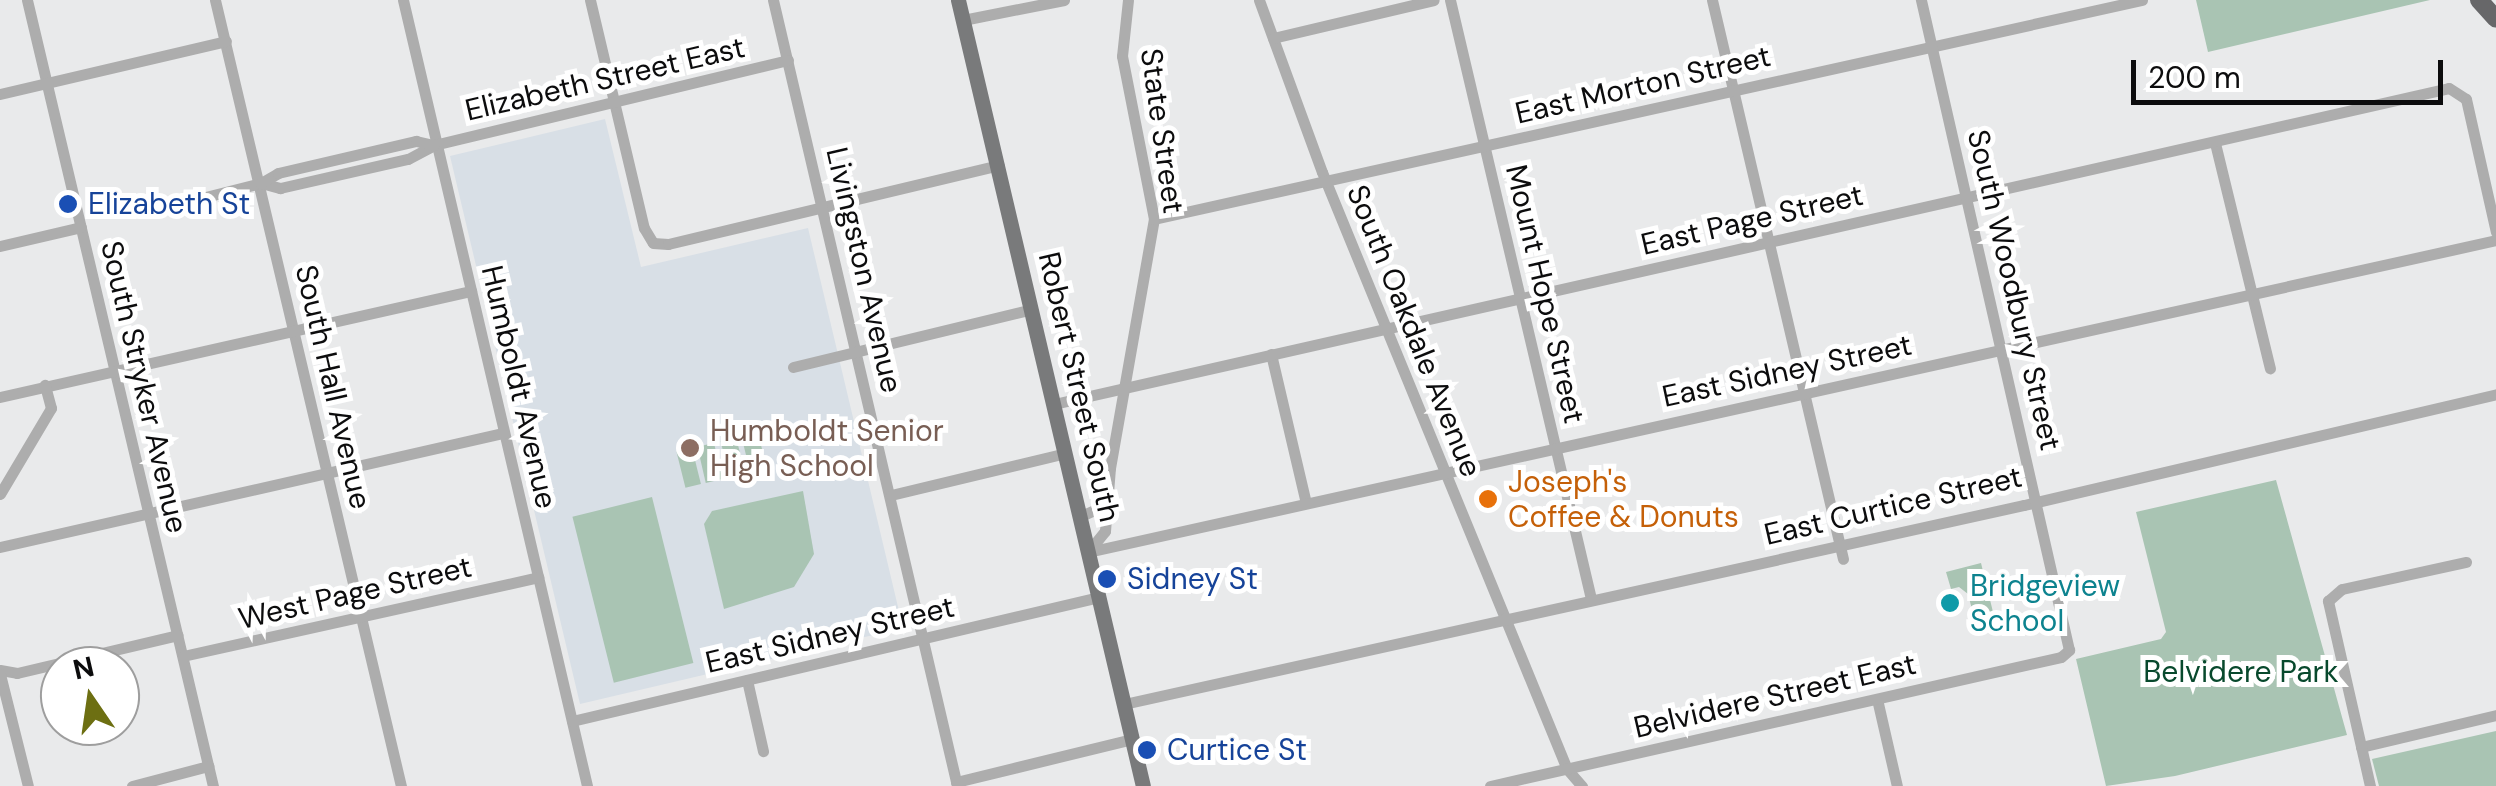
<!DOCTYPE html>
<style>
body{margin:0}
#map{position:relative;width:2496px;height:786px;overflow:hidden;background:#e9eaeb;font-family:"DM Sans",sans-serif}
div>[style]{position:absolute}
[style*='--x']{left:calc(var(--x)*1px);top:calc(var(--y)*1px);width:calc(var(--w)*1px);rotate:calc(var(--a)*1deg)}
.built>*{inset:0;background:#d8dfe6}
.green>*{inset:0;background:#a9c4b3;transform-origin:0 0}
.minor>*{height:11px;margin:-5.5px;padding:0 5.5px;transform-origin:5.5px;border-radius:5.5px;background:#adadad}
.major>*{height:15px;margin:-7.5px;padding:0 7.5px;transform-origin:7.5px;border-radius:7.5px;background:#797a7b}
.highway>*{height:18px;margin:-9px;padding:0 9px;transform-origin:9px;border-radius:9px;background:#676769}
.dots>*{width:28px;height:28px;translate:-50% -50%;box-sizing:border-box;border:5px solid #fff;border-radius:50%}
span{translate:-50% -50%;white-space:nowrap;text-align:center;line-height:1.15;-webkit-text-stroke:10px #fff;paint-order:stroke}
.street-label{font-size:30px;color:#0c0c0d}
.transit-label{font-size:30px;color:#164399}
.left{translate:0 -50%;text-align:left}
.education-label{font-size:30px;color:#785e54}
.food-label{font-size:30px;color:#c56008}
.culture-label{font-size:30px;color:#0d838f}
.park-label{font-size:30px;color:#08492d}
.north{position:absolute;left:40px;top:646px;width:100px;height:100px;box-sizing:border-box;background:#fff;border:2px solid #9e9e9e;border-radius:50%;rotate:347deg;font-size:28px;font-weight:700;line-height:40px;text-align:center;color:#0c0c0d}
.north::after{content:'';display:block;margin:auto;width:35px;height:45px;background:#6d6f12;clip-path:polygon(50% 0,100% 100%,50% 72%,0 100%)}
.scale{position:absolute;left:2131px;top:60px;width:312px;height:45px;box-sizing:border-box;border:5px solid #0c0c0d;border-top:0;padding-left:12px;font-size:30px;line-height:35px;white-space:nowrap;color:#0c0c0d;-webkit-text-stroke:8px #fff;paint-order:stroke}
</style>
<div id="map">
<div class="built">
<i style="clip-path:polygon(605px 119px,641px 267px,808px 228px,903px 628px,580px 704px,450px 156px)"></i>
</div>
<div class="green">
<i style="clip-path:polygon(2196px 0,2430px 0,2208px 52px)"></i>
<i style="left:758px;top:433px;width:37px;height:17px;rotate:76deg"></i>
<i style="left:736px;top:437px;width:38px;height:16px;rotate:76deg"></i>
<i style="left:714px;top:443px;width:37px;height:17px;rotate:77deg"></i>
<i style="left:692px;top:448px;width:37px;height:16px;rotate:76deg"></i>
<i style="clip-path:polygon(2276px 480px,2347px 735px,2175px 776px,2106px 786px,2076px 659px,2161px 639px,2166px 632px,2136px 512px)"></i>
<i style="clip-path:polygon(803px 491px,814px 554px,794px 587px,724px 609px,704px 524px,712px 511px)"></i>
<i style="left:652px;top:497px;width:171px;height:82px;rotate:76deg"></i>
<i style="clip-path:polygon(1981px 563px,1993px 612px,1974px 617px,1968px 594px,1959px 587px,1951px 589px,1946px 572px)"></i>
<i style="clip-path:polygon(2496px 731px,2496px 786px,2379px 786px,2372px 759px)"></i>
</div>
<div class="minor">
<i style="--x:27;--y:0;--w:808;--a:76.69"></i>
<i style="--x:215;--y:0;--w:808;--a:76.69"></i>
<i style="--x:403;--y:0;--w:807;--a:76.82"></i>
<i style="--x:590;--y:0;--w:234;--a:76.7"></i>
<i style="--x:644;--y:228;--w:17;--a:59"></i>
<i style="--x:653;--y:243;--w:15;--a:4"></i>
<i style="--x:668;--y:244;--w:340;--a:-13.4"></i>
<i style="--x:773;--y:0;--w:807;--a:76.82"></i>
<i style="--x:1259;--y:0;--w:183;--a:69.9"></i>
<i style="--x:1322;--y:172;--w:482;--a:67.7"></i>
<i style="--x:1505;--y:618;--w:163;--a:67.7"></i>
<i style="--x:1567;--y:769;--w:23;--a:49"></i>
<i style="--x:1450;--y:0;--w:615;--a:76.75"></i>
<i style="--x:1712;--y:0;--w:574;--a:76.81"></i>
<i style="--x:963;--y:20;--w:103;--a:-11.2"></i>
<i style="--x:1273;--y:38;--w:165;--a:-13.3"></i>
<i style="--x:0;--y:94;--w:232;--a:-13.2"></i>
<i style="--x:2215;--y:143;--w:232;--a:76.3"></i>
<i style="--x:261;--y:183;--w:20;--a:15"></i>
<i style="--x:280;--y:188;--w:131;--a:-12.8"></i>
<i style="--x:408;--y:159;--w:30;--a:-28"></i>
<i style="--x:434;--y:145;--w:364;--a:-13.5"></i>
<i style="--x:150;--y:211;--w:114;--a:-14.2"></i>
<i style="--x:261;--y:183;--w:20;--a:-30"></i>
<i style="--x:278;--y:173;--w:142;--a:-13.1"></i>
<i style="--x:416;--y:141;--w:18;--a:13"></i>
<i style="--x:1154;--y:219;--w:1012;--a:-12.5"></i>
<i style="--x:0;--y:246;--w:83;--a:-13.2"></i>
<i style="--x:1271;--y:354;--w:153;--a:76.8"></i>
<i style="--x:793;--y:367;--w:246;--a:-13.6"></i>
<i style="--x:0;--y:397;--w:483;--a:-12.7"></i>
<i style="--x:1054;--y:404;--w:1430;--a:-12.76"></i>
<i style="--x:2449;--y:88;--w:20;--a:33"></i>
<i style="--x:2466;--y:99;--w:136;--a:77.3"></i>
<i style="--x:0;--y:494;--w:100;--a:-59.3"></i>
<i style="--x:51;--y:408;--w:24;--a:-105"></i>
<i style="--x:891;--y:495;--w:180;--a:-13.5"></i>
<i style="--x:1081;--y:516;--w:27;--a:-24"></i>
<i style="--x:0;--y:547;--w:516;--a:-12.77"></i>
<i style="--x:1088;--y:552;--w:1442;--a:-12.49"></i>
<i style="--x:1088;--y:552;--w:27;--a:-51"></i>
<i style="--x:1105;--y:531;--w:63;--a:-85.5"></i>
<i style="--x:1110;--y:468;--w:253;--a:-80"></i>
<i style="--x:1154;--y:219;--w:166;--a:-101.1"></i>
<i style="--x:1122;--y:56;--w:56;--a:-83.9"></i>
<i style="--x:183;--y:656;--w:364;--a:-12.5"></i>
<i style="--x:0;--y:670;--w:17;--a:10"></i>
<i style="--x:17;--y:673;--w:165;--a:-13.3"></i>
<i style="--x:0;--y:674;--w:115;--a:76"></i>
<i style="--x:747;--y:680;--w:73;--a:77.3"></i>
<i style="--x:1877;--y:699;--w:89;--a:77.1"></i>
<i style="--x:1124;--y:704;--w:922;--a:-12.47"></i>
<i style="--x:2024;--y:505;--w:485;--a:-13.2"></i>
<i style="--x:572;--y:721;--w:541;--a:-13.24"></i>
<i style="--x:2361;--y:747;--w:139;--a:-13.3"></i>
<i style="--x:956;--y:782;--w:182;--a:-13.7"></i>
<i style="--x:132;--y:786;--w:79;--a:-14.7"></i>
<i style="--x:1490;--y:786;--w:585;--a:-12.73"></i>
<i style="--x:2061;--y:657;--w:11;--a:-41"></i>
<i style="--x:2069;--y:650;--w:667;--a:-102.83"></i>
<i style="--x:2370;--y:786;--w:190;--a:-102.8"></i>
<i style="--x:2328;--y:601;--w:18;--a:-41"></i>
<i style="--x:2342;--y:589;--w:127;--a:-12.3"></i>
</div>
<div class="major">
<i style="--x:958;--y:0;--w:807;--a:76.76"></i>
</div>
<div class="highway">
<i style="--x:2479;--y:0;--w:25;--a:48"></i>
</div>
<div class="dots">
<i style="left:68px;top:204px;background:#1a4fb4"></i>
<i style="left:690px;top:448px;background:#8d6e63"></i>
<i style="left:1488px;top:499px;background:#e8710a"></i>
<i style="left:1107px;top:579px;background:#1a4fb4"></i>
<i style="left:1950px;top:603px;background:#0f9aa8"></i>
<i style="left:1147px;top:750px;background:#1a4fb4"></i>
</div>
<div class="street-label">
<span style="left:605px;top:79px;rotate:-13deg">Elizabeth Street East</span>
<span style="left:1643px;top:85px;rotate:-13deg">East Morton Street</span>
<span style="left:1162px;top:131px;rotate:82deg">State Street</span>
<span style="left:1752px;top:220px;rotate:-13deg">East Page Street</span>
<span style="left:864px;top:270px;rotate:77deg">Livingston Avenue</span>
<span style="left:2014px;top:290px;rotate:77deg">South Woodbury Street</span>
<span style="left:1545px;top:294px;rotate:77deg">Mount Hope Street</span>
<span style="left:1414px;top:331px;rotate:68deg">South Oakdale Avenue</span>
<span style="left:1787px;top:371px;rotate:-12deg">East Sidney Street</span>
<span style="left:144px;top:387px;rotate:77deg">South Stryker Avenue</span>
<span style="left:333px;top:387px;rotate:77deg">South Hall Avenue</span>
<span style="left:519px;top:387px;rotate:77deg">Humboldt Avenue</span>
<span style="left:1079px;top:387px;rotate:77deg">Robert Street South</span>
<span style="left:1893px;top:506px;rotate:-13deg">East Curtice Street</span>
<span style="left:355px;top:593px;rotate:-13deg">West Page Street</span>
<span style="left:830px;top:635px;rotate:-13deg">East Sidney Street</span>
<span style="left:1775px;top:696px;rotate:-13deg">Belvidere Street East</span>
</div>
<div class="transit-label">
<span class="left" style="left:88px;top:204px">Elizabeth St</span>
<span class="left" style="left:1127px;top:579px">Sidney St</span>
<span class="left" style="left:1167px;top:750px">Curtice St</span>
</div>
<div class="education-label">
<span class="left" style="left:710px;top:448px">Humboldt Senior<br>High School</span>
</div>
<div class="food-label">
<span class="left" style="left:1508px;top:499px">Joseph's<br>Coffee &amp; Donuts</span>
</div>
<div class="culture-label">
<span class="left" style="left:1970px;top:603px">Bridgeview<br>School</span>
</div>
<div class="park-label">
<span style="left:2241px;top:672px">Belvidere Park</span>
</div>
<div class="north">N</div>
<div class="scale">200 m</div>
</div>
